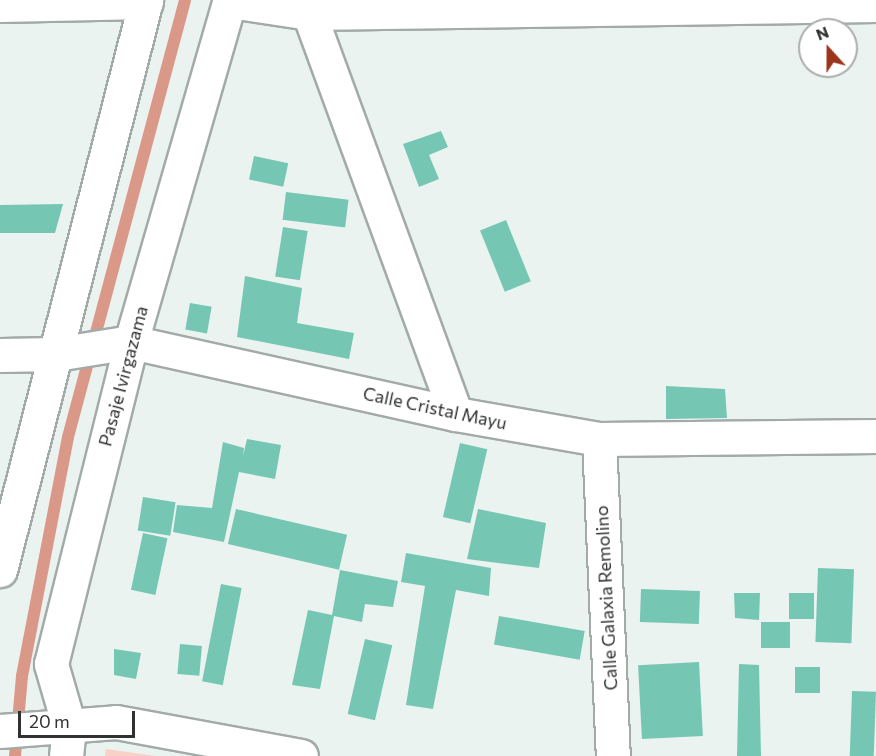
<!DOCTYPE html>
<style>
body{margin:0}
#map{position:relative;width:876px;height:756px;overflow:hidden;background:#ebf3f1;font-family:Commissioner,sans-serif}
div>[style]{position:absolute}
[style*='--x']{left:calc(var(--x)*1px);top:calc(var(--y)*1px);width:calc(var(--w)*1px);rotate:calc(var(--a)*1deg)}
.green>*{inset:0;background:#fad1c7}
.stream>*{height:12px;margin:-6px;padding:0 6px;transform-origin:6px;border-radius:6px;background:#da9988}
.building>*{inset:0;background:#76c6b4;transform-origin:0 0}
.roads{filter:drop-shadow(2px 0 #a3aba8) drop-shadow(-2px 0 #a3aba8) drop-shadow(0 2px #a3aba8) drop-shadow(0 -2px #a3aba8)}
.minor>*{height:33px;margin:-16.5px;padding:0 16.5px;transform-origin:16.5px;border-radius:16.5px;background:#fff}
.tertiary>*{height:33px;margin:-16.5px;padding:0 16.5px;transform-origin:16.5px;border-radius:16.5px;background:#fff}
span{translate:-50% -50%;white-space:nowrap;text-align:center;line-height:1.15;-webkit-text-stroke:4.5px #fff;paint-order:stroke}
.street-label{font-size:18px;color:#2f3231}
.north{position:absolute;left:798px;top:18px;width:60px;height:60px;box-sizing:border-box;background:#fff;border:2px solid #acadad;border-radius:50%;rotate:339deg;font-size:16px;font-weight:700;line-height:24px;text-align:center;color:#2f3231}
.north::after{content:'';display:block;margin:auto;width:21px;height:27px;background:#9c341a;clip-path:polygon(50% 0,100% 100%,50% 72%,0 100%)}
.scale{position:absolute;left:18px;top:711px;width:117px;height:27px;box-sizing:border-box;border:3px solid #2f3231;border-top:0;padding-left:8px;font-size:18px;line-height:21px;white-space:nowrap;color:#2f3231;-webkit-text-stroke:4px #fff;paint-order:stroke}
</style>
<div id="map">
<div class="green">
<i style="clip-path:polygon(106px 749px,156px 756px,105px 756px)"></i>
</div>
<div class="stream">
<i style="--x:15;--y:756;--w:80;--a:-85"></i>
<i style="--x:22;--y:676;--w:243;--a:-79.1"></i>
<i style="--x:68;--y:437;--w:452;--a:-75"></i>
</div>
<div class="building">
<i style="clip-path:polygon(441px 131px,448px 147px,429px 155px,439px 179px,419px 187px,403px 144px)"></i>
<i style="left:254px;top:156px;width:35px;height:24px;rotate:12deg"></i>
<i style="left:286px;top:192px;width:63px;height:28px;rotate:7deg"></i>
<i style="clip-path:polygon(63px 204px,55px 233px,0 233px,0 205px)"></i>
<i style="left:506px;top:220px;width:66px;height:28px;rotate:68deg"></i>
<i style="left:283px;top:227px;width:25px;height:50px;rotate:9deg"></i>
<i style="clip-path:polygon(245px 276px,302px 288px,297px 323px,354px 333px,349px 359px,237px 337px)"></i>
<i style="left:190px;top:303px;width:22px;height:27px;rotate:10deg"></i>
<i style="clip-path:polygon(666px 386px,725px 389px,727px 418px,666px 419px)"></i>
<i style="clip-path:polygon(247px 439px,281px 445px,275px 479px,239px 472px,224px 542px,173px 532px,177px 505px,212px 508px,223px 442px,244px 448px,243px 456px)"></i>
<i style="left:460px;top:443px;width:28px;height:76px;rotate:13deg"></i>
<i style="left:143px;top:497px;width:33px;height:34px;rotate:9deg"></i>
<i style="left:236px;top:509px;width:114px;height:36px;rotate:13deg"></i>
<i style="clip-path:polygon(478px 509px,546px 523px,539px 568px,467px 559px)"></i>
<i style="left:143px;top:533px;width:25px;height:58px;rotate:12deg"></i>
<i style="clip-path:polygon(406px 553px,491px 568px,489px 596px,456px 590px,433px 709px,406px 705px,425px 586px,401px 582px)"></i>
<i style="left:818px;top:568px;width:36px;height:74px;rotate:2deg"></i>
<i style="clip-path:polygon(340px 570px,398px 581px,393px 607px,365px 604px,362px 622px,334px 616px,320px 689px,292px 685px,308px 610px,332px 615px)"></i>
<i style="left:221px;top:584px;width:21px;height:99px;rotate:11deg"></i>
<i style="left:641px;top:589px;width:59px;height:33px;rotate:2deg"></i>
<i style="clip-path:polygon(734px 593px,760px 593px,759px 620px,735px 618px)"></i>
<i style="left:789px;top:593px;width:25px;height:26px"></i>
<i style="left:499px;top:616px;width:87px;height:29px;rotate:10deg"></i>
<i style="left:761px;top:622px;width:29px;height:26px"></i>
<i style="left:365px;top:639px;width:28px;height:77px;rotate:13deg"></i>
<i style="left:180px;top:644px;width:22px;height:30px;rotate:5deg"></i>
<i style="clip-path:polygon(114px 649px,141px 653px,136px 679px,114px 675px)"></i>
<i style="left:699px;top:662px;width:74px;height:61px;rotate:87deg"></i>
<i style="clip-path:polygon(739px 664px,759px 665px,761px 756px,737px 756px)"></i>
<i style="left:795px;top:667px;width:25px;height:26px"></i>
<i style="left:852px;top:691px;width:24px;height:65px;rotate:2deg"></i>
</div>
<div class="roads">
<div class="minor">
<i style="--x:230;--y:1;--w:80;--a:8.6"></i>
<i style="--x:309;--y:13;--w:567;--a:-0.81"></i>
<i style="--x:0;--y:5;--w:146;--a:-1.2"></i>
<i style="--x:309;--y:13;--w:427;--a:69.9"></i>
<i style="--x:0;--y:355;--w:56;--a:-1"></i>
<i style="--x:56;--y:354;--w:76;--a:-9.1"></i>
<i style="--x:131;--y:342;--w:333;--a:12.5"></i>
<i style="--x:456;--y:414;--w:145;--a:9.9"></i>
<i style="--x:599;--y:439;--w:277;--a:-0.6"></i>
<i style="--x:599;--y:439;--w:317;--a:87.5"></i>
<i style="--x:0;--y:570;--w:588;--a:-75.63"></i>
<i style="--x:66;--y:756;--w:30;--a:-84"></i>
<i style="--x:69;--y:726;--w:65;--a:-106.2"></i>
<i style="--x:51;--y:664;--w:332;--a:-76"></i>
<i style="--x:131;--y:342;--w:356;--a:-73.9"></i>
</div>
<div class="tertiary">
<i style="--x:0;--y:731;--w:116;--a:-4.4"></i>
<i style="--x:116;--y:722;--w:188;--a:10.4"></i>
</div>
</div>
<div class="street-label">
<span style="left:123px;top:376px;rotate:-75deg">Pasaje Ivirgazama</span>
<span style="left:435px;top:408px;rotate:12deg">Calle Cristal Mayu</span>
<span style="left:606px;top:598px;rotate:-93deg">Calle Galaxia Remolino</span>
</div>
<div class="north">N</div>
<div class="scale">20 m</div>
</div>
